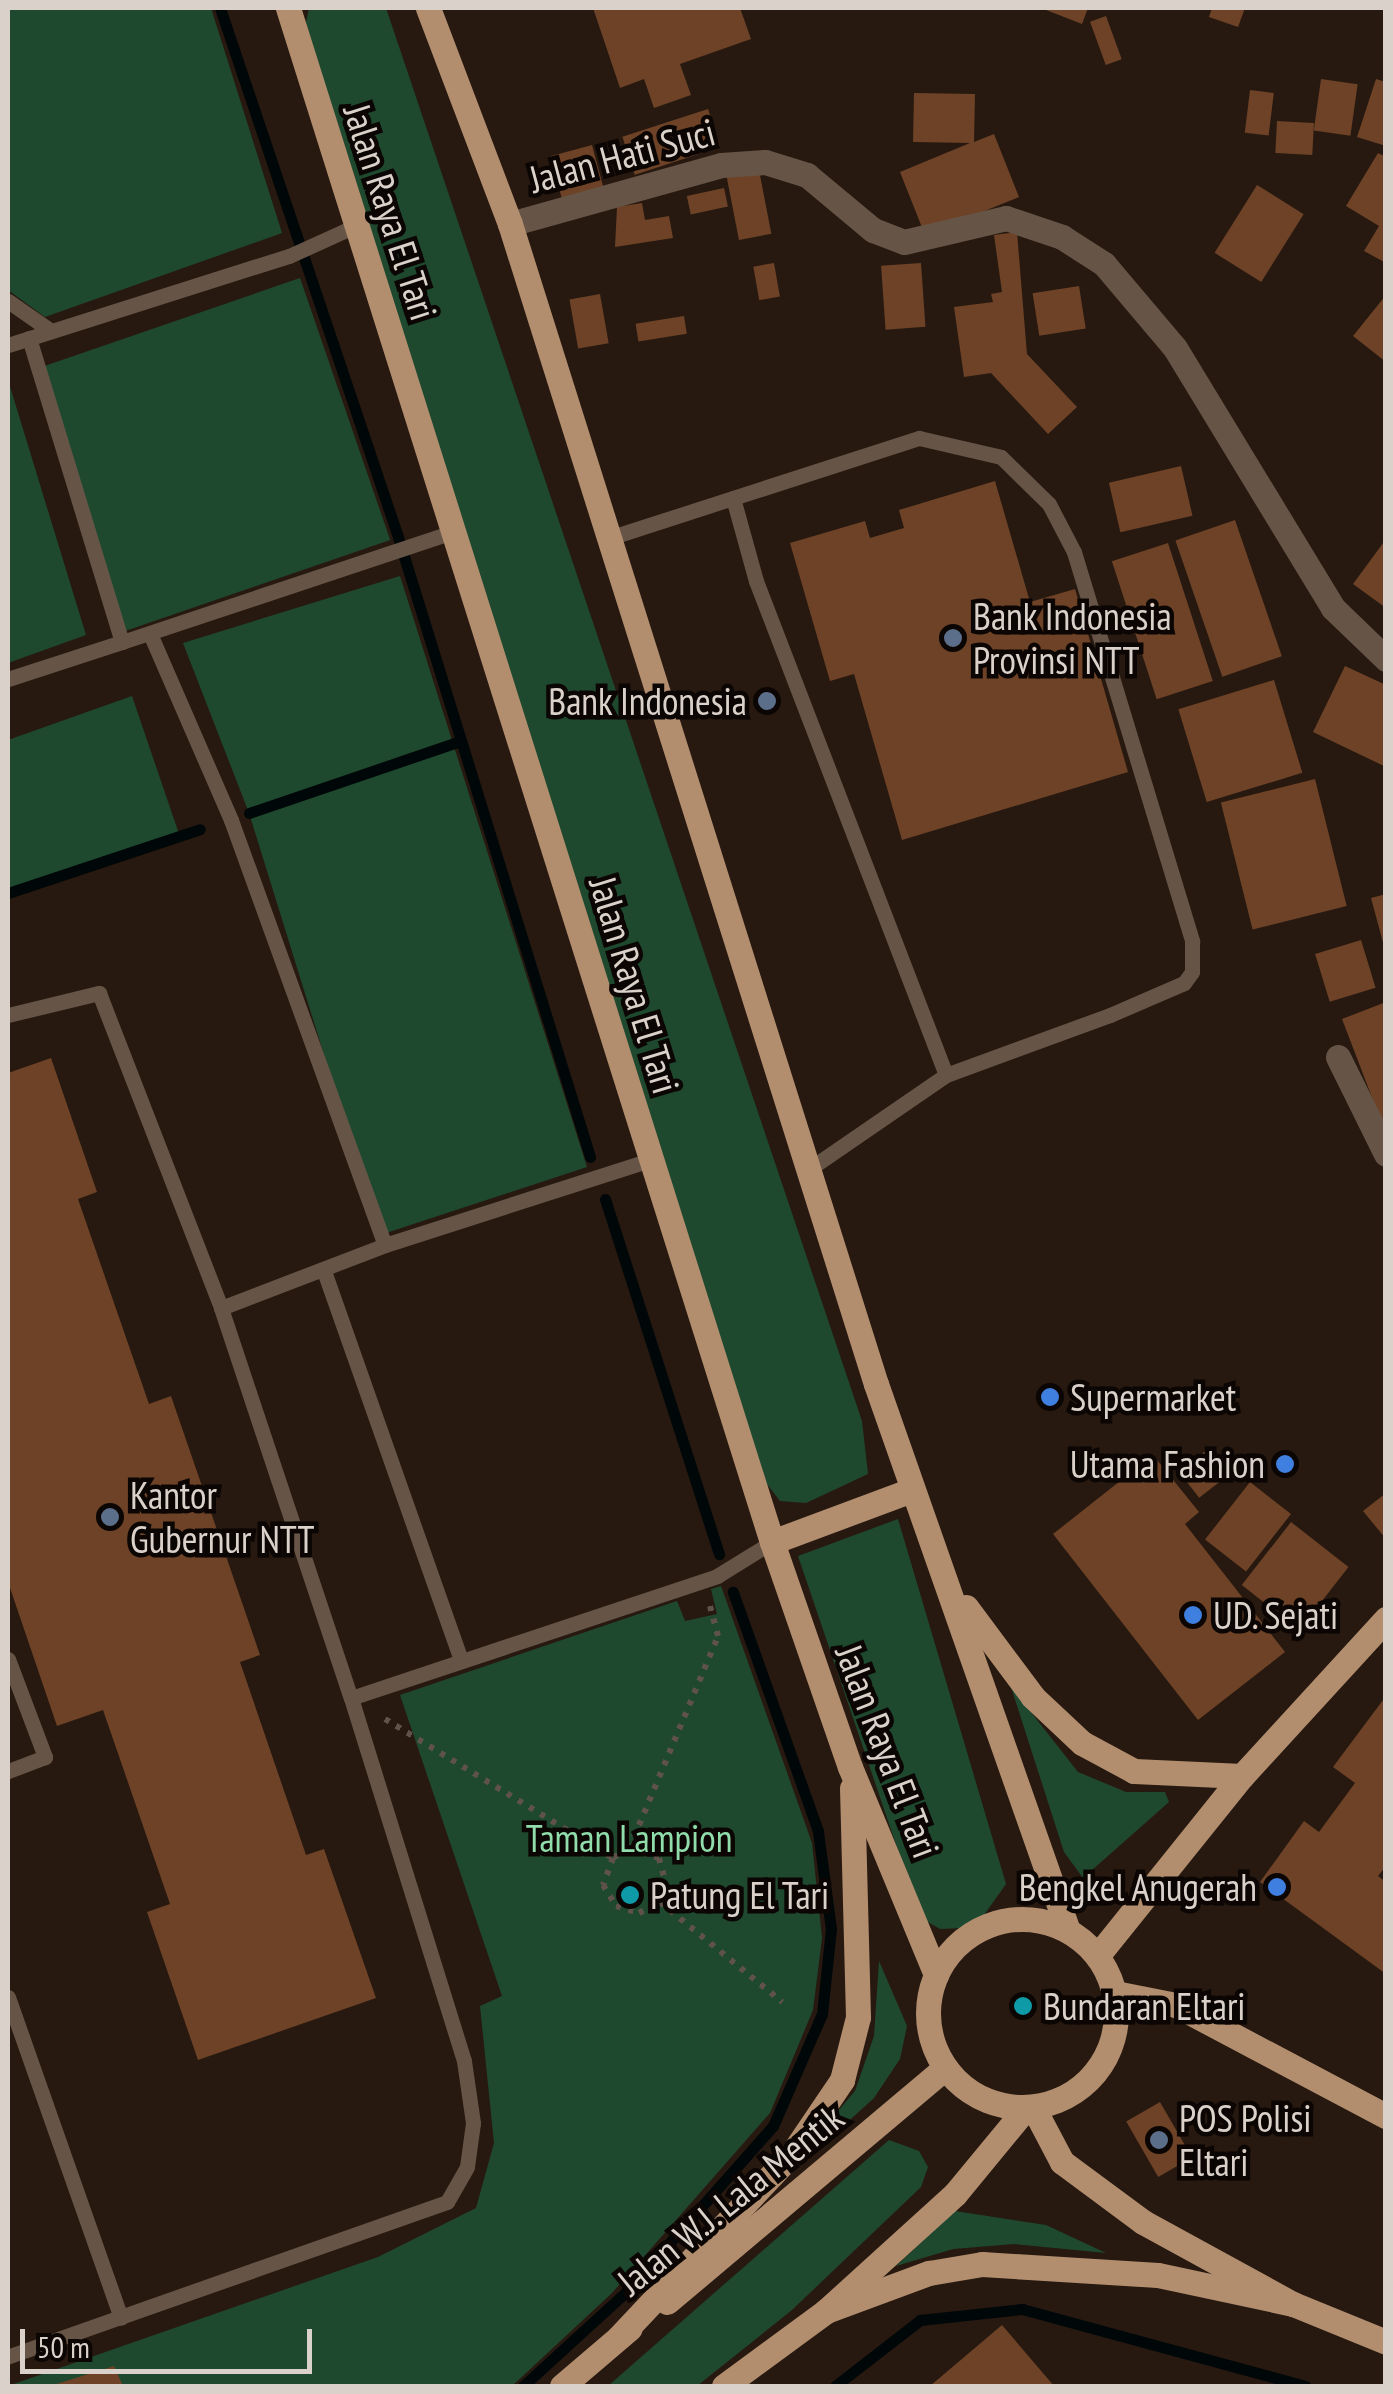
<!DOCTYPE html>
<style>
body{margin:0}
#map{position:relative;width:1393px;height:2394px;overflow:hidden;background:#271910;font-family:"PT Sans Narrow",sans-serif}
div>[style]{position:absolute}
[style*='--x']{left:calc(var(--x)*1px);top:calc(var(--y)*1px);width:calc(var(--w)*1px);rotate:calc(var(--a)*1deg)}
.green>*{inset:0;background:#1f492f;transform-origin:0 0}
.stream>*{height:11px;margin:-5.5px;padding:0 5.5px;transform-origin:5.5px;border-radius:5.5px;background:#000709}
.building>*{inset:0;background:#6d4226;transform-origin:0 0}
.path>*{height:6px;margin-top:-3px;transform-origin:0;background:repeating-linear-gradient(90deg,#5f524a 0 5px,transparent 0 13px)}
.service>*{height:15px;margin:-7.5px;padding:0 7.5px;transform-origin:7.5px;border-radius:7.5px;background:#665546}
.minor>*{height:25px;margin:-12.5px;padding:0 12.5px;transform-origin:12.5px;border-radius:12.5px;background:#665546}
.primary>*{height:25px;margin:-12.5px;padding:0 12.5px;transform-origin:12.5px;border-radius:12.5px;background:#b28e6f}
.primary>.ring{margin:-12.5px;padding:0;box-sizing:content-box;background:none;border:25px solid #b28e6f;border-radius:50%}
.dots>*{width:28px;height:28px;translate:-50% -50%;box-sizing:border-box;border:5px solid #0b0603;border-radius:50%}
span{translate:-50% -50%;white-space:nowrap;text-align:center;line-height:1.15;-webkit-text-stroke:9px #0b0603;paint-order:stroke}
.street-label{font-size:38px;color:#dbd1cb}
.poi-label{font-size:38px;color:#dbd1cb}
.left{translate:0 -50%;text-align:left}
.right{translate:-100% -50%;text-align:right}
.park-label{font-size:38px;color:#90dcaa}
.frame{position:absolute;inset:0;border:10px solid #dbd1cb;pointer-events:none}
.scale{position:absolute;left:20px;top:2329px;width:292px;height:45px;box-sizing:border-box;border:5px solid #dbd1cb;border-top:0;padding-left:12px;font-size:30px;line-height:35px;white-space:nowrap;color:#dbd1cb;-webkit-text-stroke:8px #0b0603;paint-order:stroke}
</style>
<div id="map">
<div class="green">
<i style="clip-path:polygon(8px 8px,211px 8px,282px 233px,45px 317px,8px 290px)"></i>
<i style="clip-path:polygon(309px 8px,386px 8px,862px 1421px,868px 1474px,806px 1503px,780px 1501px,766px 1483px,305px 27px)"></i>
<i style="left:300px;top:278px;width:277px;height:284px;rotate:71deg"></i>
<i style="clip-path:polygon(8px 380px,86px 635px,8px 663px)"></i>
<i style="clip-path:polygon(400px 576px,587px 1167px,380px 1235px,249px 813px,183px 643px)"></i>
<i style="clip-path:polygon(132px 696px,179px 834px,8px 894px,8px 740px)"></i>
<i style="clip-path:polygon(898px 1519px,1006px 1884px,984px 1915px,962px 1928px,940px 1929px,921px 1918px,798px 1556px)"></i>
<i style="clip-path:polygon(721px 1586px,812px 1843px,822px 1938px,813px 2010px,770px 2113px,612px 2293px,512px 2386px,8px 2386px,378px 2257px,476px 2208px,494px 2143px,480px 2006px,502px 1996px,400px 1695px,677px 1601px,685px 1621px,717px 1614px,711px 1589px)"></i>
<i style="clip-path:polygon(1011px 1687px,1078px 1772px,1126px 1792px,1165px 1792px,1169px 1802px,1083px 1878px,1064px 1852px)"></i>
<i style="clip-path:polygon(879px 1961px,907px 2026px,900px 2059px,874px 2098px,765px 2197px,855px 2091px,874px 2036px)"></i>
<i style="clip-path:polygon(889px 2140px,919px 2151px,928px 2167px,921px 2187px,792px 2310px,697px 2386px,608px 2386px)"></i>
<i style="clip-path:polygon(955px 2211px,1046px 2225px,1106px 2253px,1014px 2244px,953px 2249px,896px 2266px)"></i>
</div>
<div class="stream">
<i style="--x:220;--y:8;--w:558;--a:71.4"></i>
<i style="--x:398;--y:537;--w:649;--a:72.79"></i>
<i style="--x:249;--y:813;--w:224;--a:-18.8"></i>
<i style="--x:8;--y:893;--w:202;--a:-18.4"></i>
<i style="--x:605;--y:1199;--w:373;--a:72.2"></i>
<i style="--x:523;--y:2386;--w:139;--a:-42.4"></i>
<i style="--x:626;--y:2292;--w:222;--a:-48.5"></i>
<i style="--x:773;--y:2126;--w:122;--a:-66.4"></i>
<i style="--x:822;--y:2014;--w:85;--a:-84"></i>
<i style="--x:831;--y:1929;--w:99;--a:-97.6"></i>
<i style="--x:818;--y:1831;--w:254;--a:-109.6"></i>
<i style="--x:835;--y:2386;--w:108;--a:-37.8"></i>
<i style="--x:920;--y:2320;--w:103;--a:-6.2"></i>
<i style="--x:1022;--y:2309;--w:294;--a:15.2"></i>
</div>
<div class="building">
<i style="clip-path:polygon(593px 8px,740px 8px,751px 39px,680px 64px,691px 95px,654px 108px,644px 79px,620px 88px)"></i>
<i style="clip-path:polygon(1041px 8px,1088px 8px,1082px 24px)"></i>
<i style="clip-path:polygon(1212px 8px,1245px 8px,1238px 27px,1209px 17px)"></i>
<i style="left:1106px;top:16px;width:46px;height:17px;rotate:70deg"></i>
<i style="left:1321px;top:79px;width:37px;height:52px;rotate:8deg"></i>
<i style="clip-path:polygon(1376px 79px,1386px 82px,1386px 146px,1357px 137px)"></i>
<i style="left:1250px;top:90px;width:24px;height:43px;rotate:7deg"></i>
<i style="clip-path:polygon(914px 93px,975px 94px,974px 142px,994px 134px,1019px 197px,925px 235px,900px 172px,970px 143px,913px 142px)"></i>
<i style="left:708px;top:109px;width:40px;height:90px;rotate:72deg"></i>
<i style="left:1277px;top:121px;width:37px;height:32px;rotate:3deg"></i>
<i style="left:592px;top:145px;width:46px;height:43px;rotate:75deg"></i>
<i style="clip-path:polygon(1378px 153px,1386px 157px,1386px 263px,1364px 251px,1379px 226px,1346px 206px)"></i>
<i style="left:758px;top:165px;width:70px;height:33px;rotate:79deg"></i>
<i style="left:1257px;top:185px;width:55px;height:80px;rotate:32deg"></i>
<i style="left:724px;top:188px;width:19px;height:38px;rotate:78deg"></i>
<i style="clip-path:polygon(642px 203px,645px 220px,669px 216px,673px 238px,615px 247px,617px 207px)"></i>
<i style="clip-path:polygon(1017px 232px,1027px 354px,1077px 407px,1048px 434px,991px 373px,964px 377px,954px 307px,993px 302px,991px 294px,1002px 292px,994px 235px)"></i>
<i style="left:774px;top:263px;width:34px;height:21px;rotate:80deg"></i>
<i style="left:921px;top:263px;width:64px;height:40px;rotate:86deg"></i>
<i style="left:1079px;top:286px;width:43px;height:47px;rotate:81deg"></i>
<i style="left:600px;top:294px;width:50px;height:31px;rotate:80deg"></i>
<i style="clip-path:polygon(1386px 295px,1386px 362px,1353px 336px)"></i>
<i style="left:684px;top:316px;width:18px;height:49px;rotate:81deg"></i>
<i style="left:1181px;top:466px;width:51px;height:74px;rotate:77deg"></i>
<i style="clip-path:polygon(995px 481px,1030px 602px,1075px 589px,1128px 772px,902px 840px,854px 674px,830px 681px,790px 543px,865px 521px,870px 538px,904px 528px,899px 510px)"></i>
<i style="left:1235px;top:520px;width:144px;height:63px;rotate:71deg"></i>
<i style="clip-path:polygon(1386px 539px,1386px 608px,1353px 584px)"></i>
<i style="left:1168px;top:543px;width:145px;height:59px;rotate:72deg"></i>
<i style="clip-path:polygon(1345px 666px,1386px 685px,1386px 767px,1313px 732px)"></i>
<i style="left:1274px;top:680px;width:97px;height:100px;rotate:73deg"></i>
<i style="left:1315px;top:779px;width:131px;height:97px;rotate:76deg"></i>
<i style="clip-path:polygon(1386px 894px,1386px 946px,1384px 946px,1371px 898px)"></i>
<i style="left:1361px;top:940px;width:50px;height:48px;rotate:73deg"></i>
<i style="clip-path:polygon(1386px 1002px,1386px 1120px,1381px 1121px,1342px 1019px)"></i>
<i style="clip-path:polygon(51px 1058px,97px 1192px,78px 1199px,149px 1404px,171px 1396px,260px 1655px,240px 1662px,306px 1855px,324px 1849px,376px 1998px,198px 2060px,147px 1912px,170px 1904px,103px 1710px,57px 1726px,8px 1582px,8px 1073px)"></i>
<i style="left:1208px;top:1449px;width:33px;height:37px;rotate:52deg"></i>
<i style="clip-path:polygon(1153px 1455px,1199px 1512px,1185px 1524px,1285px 1652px,1198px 1720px,1053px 1534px)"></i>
<i style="left:1250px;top:1482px;width:52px;height:73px;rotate:38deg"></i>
<i style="clip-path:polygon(1386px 1493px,1386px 1539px,1363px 1511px)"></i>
<i style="left:1291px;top:1522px;width:73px;height:80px;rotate:38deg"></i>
<i style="clip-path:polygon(1386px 1696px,1386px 1866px,1378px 1876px,1386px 1882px,1386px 1974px,1260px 1882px,1304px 1821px,1319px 1832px,1355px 1783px,1333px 1767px)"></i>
<i style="left:1160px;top:2102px;width:64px;height:39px;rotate:60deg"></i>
<i style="clip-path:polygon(1002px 2325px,1054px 2386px,930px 2386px)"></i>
<i style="clip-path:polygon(114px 2366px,123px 2386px,50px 2386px)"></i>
</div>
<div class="path">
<i style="--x:385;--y:1719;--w:267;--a:31.4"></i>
<i style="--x:613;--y:1858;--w:29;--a:110"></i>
<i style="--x:603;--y:1885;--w:25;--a:58"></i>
<i style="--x:616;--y:1906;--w:24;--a:17"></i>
<i style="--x:639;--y:1913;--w:24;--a:-28"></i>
<i style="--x:660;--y:1902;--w:16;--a:-63"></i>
<i style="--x:667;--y:1888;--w:31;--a:-105"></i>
<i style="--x:659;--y:1858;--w:31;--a:-163"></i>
<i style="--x:629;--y:1849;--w:18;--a:151"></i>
<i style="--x:629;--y:1849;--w:231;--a:-67.3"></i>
<i style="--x:718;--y:1636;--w:31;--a:-105"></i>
<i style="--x:660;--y:1902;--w:158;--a:39.3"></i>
</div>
<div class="service">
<i style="--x:8;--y:301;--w:52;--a:34.9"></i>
<i style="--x:29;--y:338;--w:318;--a:73"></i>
<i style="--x:122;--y:642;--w:352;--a:-18.4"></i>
<i style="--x:8;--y:345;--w:295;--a:-17.6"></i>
<i style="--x:289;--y:256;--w:72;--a:-24.4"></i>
<i style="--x:733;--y:498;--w:86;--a:74.5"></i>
<i style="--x:756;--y:581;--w:529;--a:68.96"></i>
<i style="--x:609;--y:538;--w:326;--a:-17.9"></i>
<i style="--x:919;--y:438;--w:84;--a:13"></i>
<i style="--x:1001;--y:457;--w:67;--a:44.4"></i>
<i style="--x:1049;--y:504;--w:54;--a:62.5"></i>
<i style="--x:1074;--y:552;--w:407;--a:73.1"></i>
<i style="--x:1192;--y:941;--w:31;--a:90"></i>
<i style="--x:1192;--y:972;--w:14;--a:126"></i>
<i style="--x:1184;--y:983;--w:81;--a:156.6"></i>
<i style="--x:1110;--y:1015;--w:175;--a:159.9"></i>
<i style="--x:946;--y:1075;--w:166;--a:145.5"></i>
<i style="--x:151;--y:636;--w:201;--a:66.5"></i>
<i style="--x:231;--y:820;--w:452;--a:70.1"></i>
<i style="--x:8;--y:679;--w:120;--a:-18"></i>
<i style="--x:8;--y:1015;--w:94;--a:-13.6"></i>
<i style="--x:99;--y:993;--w:338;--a:68.8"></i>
<i style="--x:221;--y:1308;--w:411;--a:71.6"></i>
<i style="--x:351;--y:1698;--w:380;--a:72.7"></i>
<i style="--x:464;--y:2061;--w:63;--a:81.7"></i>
<i style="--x:473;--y:2123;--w:44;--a:97.8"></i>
<i style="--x:467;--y:2167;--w:40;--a:119.7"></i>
<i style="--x:447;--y:2202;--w:466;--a:160.6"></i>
<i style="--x:324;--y:1271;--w:413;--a:70.6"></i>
<i style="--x:221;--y:1308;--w:176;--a:-21"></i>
<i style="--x:385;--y:1245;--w:278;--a:-17.8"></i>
<i style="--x:8;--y:1659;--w:105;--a:69.3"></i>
<i style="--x:45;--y:1757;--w:40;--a:159"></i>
<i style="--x:351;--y:1698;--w:386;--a:-18.4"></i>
<i style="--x:717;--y:1576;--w:65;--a:-31.7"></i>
<i style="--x:8;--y:1997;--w:340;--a:70.6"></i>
</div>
<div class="minor">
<i style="--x:510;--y:224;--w:219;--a:-15.6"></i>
<i style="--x:721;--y:165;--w:44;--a:-3.9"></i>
<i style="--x:765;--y:162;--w:44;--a:17.2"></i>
<i style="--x:807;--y:175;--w:86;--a:39.8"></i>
<i style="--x:873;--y:230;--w:33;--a:21"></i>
<i style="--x:904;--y:242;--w:105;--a:-13.2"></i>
<i style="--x:1006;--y:218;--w:59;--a:18.7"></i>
<i style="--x:1062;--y:237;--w:50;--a:32.7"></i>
<i style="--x:1104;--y:264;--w:110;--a:49.8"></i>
<i style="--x:1175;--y:348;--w:304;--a:58.7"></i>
<i style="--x:1333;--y:608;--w:74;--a:43.9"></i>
<i style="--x:1338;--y:1057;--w:108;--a:63.7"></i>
</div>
<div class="primary">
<i style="--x:288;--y:8;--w:1609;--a:72.49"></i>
<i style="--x:772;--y:1542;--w:238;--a:70.9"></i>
<i style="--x:850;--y:1767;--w:225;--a:67.5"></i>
<i style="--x:428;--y:8;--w:231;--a:69.2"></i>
<i style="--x:510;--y:224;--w:1216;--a:72.49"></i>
<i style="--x:876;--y:1384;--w:577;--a:70.65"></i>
<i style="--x:772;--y:1542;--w:149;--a:-20.4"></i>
<i style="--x:966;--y:1607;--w:112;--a:53.3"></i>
<i style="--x:1033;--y:1697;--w:67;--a:43.2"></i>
<i style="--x:1082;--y:1743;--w:59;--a:28.3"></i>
<i style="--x:1134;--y:1771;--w:108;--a:2.7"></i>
<i class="ring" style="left:928px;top:1919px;width:163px;height:163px"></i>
<i style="--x:1098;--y:1955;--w:230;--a:-51.2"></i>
<i style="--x:1242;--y:1776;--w:213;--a:-47.5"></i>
<i style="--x:1115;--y:1993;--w:62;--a:11.1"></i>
<i style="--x:1176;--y:2005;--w:238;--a:27.9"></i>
<i style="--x:1033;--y:2107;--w:62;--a:62.2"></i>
<i style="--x:1062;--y:2162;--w:101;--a:36.5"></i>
<i style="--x:1143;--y:2222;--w:171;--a:28.7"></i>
<i style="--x:1293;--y:2304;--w:100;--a:22.2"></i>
<i style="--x:667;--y:2302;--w:363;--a:-40.1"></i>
<i style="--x:826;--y:2311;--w:110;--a:-20.3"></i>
<i style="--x:929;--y:2273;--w:54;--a:-9.6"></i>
<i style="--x:982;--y:2264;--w:176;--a:3.6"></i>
<i style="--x:1158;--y:2275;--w:138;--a:12.1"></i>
<i style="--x:619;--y:2337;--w:255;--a:-46.7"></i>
<i style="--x:794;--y:2151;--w:86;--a:-55.9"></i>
<i style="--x:842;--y:2080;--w:65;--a:-75.7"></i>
<i style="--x:858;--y:2017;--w:229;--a:-91.5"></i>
<i style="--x:562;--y:2386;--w:89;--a:-40.5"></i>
<i style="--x:724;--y:2386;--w:127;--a:-36.3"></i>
<i style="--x:826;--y:2311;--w:174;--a:-42.2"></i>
<i style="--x:955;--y:2194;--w:112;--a:-50.5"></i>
</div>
<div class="dots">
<i style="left:953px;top:638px;background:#5c6f8a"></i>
<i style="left:767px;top:701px;background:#5c6f8a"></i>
<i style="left:1050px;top:1397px;background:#3f7fe0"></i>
<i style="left:1285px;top:1464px;background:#3f7fe0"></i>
<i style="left:110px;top:1517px;background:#5c6f8a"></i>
<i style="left:1193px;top:1615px;background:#3f7fe0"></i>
<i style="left:1277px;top:1887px;background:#3f7fe0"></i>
<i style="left:630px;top:1895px;background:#0f9aa8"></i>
<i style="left:1023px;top:2006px;background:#0f9aa8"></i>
<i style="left:1159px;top:2140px;background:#5c6f8a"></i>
</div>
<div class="street-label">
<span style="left:622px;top:155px;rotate:-15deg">Jalan Hati Suci</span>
<span style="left:391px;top:212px;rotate:72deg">Jalan Raya El Tari</span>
<span style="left:635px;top:985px;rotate:73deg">Jalan Raya El Tari</span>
<span style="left:888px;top:1751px;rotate:69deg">Jalan Raya El Tari</span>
<span style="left:730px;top:2199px;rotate:-39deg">Jalan W.J. Lala Mentik</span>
</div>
<div class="poi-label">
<span class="left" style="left:973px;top:638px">Bank Indonesia<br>Provinsi NTT</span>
<span class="right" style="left:747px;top:701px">Bank Indonesia</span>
<span class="left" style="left:1070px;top:1397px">Supermarket</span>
<span class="right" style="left:1265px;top:1464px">Utama Fashion</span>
<span class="left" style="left:130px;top:1517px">Kantor<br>Gubernur NTT</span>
<span class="left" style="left:1213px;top:1615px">UD. Sejati</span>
<span class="right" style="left:1257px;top:1887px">Bengkel Anugerah</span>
<span class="left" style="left:650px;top:1895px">Patung El Tari</span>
<span class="left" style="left:1043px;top:2006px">Bundaran Eltari</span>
<span class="left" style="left:1179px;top:2140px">POS Polisi<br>Eltari</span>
</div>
<div class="park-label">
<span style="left:629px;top:1838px">Taman Lampion</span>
</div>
<div class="frame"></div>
<div class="scale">50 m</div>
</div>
